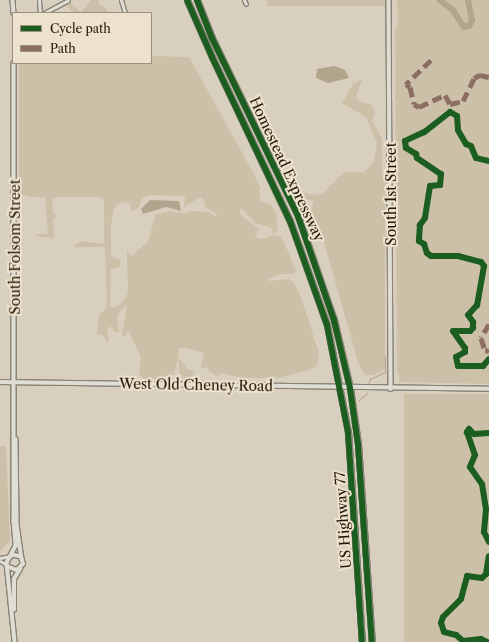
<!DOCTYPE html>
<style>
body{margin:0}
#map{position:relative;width:489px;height:642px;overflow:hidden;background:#d8cfbe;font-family:"Libre Caslon Text",serif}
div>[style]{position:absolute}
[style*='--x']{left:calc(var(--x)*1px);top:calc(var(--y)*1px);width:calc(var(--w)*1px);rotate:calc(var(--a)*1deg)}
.green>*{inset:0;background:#ccc0a8;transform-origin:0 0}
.water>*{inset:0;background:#b2a58e}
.stream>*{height:1px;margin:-0.5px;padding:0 0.5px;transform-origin:0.5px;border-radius:0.5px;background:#b2a58e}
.river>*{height:5.5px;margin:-2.75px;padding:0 2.75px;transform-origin:2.75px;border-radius:2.75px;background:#b2a58e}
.roads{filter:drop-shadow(1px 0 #898377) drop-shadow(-1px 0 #898377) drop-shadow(0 1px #898377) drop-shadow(0 -1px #898377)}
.minor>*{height:3px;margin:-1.5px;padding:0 1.5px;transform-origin:1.5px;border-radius:1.5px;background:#e0ddd4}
.tertiary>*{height:3.5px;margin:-1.75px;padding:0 1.75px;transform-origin:1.75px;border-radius:1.75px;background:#e0ddd4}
.trunk>*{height:5px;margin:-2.5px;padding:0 2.5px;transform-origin:2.5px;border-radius:2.5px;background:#dbd7cc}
.quiet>*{height:5px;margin-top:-2.5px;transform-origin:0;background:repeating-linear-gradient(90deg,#8d6e63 0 10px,transparent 0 15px)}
.cycleway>*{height:6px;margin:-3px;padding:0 3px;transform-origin:3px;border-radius:3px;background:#1b5e20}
span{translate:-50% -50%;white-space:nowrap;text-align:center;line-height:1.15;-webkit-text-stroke:4px #ece2ce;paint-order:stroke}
.street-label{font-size:14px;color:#251707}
.legend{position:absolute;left:12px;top:12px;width:140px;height:52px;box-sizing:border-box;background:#ece2ce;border:1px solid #9c917e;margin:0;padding:5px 7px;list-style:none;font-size:12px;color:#251707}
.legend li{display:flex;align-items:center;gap:8px;height:20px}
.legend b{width:20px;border:1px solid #9c917e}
</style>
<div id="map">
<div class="green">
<i style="clip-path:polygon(91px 0,100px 0,98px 4px,105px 7px,109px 13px,73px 13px,67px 6px,71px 3px,81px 12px)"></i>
<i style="left:267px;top:0;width:118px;height:6px"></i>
<i style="clip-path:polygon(397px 0,489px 0,489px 384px,399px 382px,399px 372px,397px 373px,395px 27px,398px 27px)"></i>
<i style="clip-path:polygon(evenodd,151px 56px,189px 57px,255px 176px,261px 190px,259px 190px,261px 202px,270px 204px,276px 213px,278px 229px,274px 235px,282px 237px,296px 271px,294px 274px,280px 274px,268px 279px,269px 281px,288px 279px,294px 283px,300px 295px,319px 353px,317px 366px,309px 370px,278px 378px,242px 378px,221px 373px,218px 377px,209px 371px,208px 367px,201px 368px,204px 353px,186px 348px,179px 348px,178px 357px,188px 370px,194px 370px,191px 383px,186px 382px,179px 372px,179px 362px,177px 361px,174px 376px,171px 374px,167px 380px,145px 380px,139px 374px,141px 357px,128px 330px,125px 336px,122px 335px,127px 305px,119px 312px,117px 318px,119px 332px,115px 332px,110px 326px,107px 329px,109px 340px,107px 342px,103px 335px,97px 334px,99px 316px,107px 306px,105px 247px,74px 247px,74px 245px,82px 241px,104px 244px,104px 199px,100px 197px,55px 197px,52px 199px,53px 214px,58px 216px,53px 220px,54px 238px,36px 236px,37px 234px,48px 234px,45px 197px,31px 197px,18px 194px,17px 191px,19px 180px,19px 63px,151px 63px,151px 56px,148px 195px,185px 196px,184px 207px,200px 197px,204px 200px,206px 208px,217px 214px,216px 216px,208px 212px,191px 211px,184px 214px,171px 211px,156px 214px,148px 241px,132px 256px,127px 251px,128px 293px,122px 303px,113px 308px,110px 306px,111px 269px,119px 267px,121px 263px,119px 259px,111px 257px,111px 225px,114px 209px,116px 204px,125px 202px,130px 203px,131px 211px,138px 209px,142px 199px,148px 195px,151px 56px,240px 209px,243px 209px,255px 223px,272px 228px,273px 235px,263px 239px,255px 238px,259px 229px,240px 214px,240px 209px)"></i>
<i style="clip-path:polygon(362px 79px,356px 96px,358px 101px,372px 105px,375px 111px,372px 121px,382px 138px,382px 174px,385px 176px,385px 369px,373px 375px,366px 375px,362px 371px,358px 362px,324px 242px,311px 210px,314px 201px,306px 199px,302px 193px,317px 195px,323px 193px,344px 172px,364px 172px,374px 162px,377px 143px,366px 117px,342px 103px,353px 84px)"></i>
<i style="left:489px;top:394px;width:248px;height:85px;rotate:90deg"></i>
<i style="clip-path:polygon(0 446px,6px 446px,10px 541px,0 551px)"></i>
</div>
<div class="water">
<i style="clip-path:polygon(334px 66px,345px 70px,349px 78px,328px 83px,316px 78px,317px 69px)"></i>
<i style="clip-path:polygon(150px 200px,179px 201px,181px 211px,166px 207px,143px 214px,141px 209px)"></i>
</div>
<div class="stream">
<i style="--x:368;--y:385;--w:6;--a:-72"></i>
<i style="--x:370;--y:379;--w:17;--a:-25"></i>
<i style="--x:385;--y:372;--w:16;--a:-90"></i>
<i style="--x:358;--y:401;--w:13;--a:-42"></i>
</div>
<div class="river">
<i style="--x:440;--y:0;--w:18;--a:38"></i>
<i style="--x:454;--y:11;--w:19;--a:58"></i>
<i style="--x:464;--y:27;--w:5;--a:-11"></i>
<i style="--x:469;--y:26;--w:6;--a:-59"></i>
<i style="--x:472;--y:21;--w:21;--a:-101"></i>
</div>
<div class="roads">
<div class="minor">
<i style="--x:39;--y:0;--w:13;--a:86"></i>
<i style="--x:121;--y:0;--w:14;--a:73"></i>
<i style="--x:244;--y:0;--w:4;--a:63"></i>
<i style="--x:44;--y:13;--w:27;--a:-28"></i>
<i style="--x:0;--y:558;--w:11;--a:-10"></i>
<i style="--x:0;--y:561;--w:8;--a:30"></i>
</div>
<div class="tertiary">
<i style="--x:13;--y:0;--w:13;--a:86"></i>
<i style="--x:389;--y:0;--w:389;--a:89.7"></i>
<i style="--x:14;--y:63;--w:458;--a:90"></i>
<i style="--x:14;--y:521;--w:25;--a:85"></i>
<i style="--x:16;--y:546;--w:19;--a:118"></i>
<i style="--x:7;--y:563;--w:79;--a:84.2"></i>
<i style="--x:0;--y:382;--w:489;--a:0.8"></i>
<i style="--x:16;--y:439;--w:85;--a:89.3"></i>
<i style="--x:17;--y:524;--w:35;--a:82"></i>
<i style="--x:9;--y:567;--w:9;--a:21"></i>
<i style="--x:17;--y:570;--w:8;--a:-45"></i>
<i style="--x:23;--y:564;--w:7;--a:-106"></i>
<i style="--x:21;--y:557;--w:9;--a:-167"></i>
<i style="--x:14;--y:610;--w:31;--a:-90"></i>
<i style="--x:14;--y:579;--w:12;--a:-59"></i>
</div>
<div class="trunk">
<i style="--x:187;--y:0;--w:62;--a:66.3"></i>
<i style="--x:212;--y:57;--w:182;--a:64.6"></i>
<i style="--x:290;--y:221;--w:110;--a:70.4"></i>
<i style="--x:327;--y:325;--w:109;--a:78.9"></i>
<i style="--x:348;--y:432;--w:210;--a:86.2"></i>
<i style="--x:197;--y:0;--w:41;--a:68.5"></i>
<i style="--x:212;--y:38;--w:198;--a:64.2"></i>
<i style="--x:298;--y:216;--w:110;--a:70.9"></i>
<i style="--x:334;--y:320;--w:70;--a:76.8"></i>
<i style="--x:350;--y:388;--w:57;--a:81.9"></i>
<i style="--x:358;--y:444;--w:198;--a:86"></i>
</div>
</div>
<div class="quiet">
<i style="--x:431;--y:60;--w:35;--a:136"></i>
<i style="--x:406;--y:84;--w:5;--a:37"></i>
<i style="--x:410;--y:87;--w:17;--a:77"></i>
<i style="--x:414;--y:104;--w:6;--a:31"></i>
<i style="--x:419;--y:107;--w:29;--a:-25"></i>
<i style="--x:445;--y:95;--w:10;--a:61"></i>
<i style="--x:450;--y:104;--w:13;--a:-13"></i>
<i style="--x:463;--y:101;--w:25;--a:-64"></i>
<i style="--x:474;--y:78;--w:7;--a:-27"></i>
<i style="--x:480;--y:75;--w:9;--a:13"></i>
<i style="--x:489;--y:324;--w:16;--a:120"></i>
<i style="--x:481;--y:338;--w:13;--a:72"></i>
<i style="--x:485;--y:350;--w:4;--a:14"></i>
</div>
<div class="cycleway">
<i style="--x:187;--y:0;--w:62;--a:66.3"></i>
<i style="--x:212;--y:57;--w:182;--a:64.6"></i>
<i style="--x:290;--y:221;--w:110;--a:70.4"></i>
<i style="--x:327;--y:325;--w:109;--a:78.9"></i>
<i style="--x:348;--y:432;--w:210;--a:86.2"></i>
<i style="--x:197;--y:0;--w:41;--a:68.5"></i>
<i style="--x:212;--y:38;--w:198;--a:64.2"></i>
<i style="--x:298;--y:216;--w:110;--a:70.9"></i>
<i style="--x:334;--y:320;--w:70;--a:76.8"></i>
<i style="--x:350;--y:388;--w:57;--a:81.9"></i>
<i style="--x:358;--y:444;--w:198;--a:86"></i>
<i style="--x:489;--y:161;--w:13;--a:-167"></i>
<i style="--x:476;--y:158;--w:13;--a:-113"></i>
<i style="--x:471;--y:146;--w:5;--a:-158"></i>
<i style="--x:466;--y:144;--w:16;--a:-120"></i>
<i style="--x:458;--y:130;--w:14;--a:-94"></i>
<i style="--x:457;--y:116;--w:8;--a:-150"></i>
<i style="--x:450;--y:112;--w:33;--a:142"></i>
<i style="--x:424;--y:132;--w:21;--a:155"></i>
<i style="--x:405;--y:141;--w:7;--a:82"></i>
<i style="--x:406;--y:148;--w:12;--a:31"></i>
<i style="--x:416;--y:154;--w:4;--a:76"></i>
<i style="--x:417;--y:158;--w:29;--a:34"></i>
<i style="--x:441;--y:174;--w:11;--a:95"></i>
<i style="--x:440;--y:185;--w:10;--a:174"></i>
<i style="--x:430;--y:186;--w:32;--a:99"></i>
<i style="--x:425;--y:218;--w:9;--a:126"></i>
<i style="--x:420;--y:225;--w:16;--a:94"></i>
<i style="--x:419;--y:241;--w:6;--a:31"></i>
<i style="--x:424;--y:244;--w:9;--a:72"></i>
<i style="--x:427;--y:253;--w:5;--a:37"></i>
<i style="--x:431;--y:256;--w:27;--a:0"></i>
<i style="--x:458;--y:256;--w:24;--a:15"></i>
<i style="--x:481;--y:262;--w:5;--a:53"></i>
<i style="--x:484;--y:266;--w:40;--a:100"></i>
<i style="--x:477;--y:305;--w:13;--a:132"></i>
<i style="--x:468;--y:315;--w:9;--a:54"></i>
<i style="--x:473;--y:322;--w:6;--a:90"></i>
<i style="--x:473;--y:328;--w:4;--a:135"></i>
<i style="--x:470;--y:331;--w:17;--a:180"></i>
<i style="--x:453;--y:331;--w:21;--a:55"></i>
<i style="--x:465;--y:348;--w:4;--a:90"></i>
<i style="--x:465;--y:352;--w:10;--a:151"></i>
<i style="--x:456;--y:357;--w:9;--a:77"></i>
<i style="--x:458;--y:366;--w:25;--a:0"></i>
<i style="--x:483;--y:366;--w:9;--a:-49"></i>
<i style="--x:489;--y:433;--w:15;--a:176"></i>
<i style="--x:474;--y:434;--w:7;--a:-135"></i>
<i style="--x:469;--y:429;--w:4;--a:124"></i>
<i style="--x:467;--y:432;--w:24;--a:71"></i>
<i style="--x:475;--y:455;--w:13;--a:113"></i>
<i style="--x:470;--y:467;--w:21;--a:55"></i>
<i style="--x:482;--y:484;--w:25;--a:81"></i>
<i style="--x:486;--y:509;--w:23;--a:95"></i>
<i style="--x:484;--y:532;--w:11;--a:63"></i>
<i style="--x:487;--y:642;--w:7;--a:-153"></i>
<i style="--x:481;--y:639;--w:18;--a:174"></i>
<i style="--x:463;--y:641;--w:9;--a:-139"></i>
<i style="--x:456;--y:635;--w:12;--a:-166"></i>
<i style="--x:444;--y:632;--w:9;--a:-108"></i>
<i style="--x:441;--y:623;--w:6;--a:-72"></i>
<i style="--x:443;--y:617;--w:25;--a:-45"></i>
<i style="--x:461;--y:599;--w:24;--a:-75"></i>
<i style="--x:467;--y:576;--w:15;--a:8"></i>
<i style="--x:482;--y:578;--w:6;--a:-45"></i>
<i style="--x:486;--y:574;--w:18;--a:-81"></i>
</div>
<div class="street-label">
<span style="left:287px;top:169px;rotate:65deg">Homestead Expressway</span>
<span style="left:391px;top:194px;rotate:-90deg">South 1st Street</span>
<span style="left:15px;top:247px;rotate:-90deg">South Folsom Street</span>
<span style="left:196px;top:385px;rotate:1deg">West Old Cheney Road</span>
<span style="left:343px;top:520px;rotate:-94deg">US Highway 77</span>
</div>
<ul class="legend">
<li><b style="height:5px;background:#1b5e20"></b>Cycle path</li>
<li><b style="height:5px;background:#8d6e63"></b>Path</li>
</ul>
</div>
